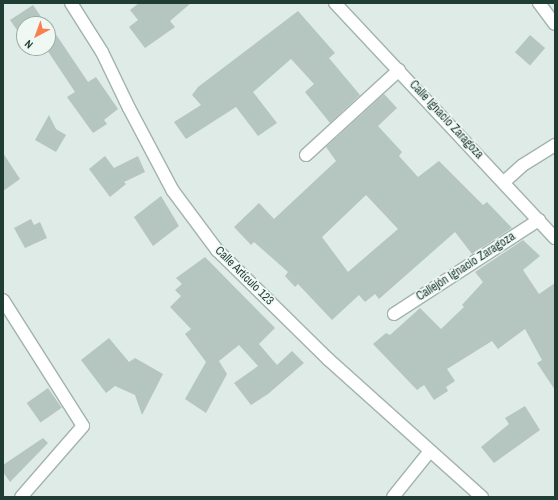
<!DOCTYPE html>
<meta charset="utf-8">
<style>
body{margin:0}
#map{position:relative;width:558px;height:500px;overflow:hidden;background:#dfebe6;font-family:"Archivo Narrow",sans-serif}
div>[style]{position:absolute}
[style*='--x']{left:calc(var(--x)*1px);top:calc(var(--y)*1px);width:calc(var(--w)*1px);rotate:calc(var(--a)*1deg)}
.building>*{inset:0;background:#b4c6bf;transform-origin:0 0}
.roads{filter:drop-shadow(1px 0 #a2b3ad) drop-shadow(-1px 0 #a2b3ad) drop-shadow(0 1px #a2b3ad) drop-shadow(0 -1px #a2b3ad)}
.minor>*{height:12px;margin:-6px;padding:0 6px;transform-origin:6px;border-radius:6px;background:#fff}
span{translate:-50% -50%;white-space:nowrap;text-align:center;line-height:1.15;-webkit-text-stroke:3.5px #f0f8f4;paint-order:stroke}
.street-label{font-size:12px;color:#1f3c35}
.frame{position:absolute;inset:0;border:4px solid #1f3c35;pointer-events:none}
.north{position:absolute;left:16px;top:16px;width:40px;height:40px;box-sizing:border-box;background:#f0f8f4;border:1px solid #9cada8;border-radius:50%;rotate:221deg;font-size:11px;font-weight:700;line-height:16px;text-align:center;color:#1f3c35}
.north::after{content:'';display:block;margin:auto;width:14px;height:18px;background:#f97f4f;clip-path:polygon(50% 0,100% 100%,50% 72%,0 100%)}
</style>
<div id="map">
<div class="building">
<i style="clip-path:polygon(139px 3px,191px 3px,170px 21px,175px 27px,145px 48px,129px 27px,138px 20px,130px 10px)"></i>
<i style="clip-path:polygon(33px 5px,46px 24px,24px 24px,24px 29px,17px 30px,10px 20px)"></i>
<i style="clip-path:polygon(298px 11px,335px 53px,329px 58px,360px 95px,330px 123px,305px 92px,314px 84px,291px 59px,253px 92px,277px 123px,258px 136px,236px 107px,186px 139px,174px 122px,201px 105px,192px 95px,198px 87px)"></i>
<i style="clip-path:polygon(48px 27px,51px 27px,88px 82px,96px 77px,118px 109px,104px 120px,107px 124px,93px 133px,67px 97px,75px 92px,47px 50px,44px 52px,42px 48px,48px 48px)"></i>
<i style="left:530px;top:35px;width:20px;height:23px;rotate:41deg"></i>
<i style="clip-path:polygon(evenodd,384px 94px,397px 108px,378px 126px,402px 152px,399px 156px,418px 177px,439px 161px,483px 205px,487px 202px,512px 228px,472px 254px,455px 232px,379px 299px,375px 294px,365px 302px,359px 295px,332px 320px,298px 284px,295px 287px,285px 276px,288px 272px,254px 242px,251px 245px,234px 227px,259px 203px,274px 219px,336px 161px,326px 147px,384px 94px,366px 195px,398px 229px,348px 272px,322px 237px,366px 195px)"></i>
<i style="clip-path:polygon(49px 115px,56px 129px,66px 135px,56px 152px,35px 140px)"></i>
<i style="clip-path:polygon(3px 153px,20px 179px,3px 191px)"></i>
<i style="clip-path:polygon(105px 156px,114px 168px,138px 156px,145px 172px,124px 182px,126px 184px,110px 197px,89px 169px)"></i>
<i style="clip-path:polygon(161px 196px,179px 226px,153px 246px,134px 217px)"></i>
<i style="clip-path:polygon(31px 219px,34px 225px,40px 222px,47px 238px,25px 248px,14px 228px)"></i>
<i style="clip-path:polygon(523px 240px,540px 256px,523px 270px,539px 294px,555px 283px,555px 390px,537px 363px,542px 360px,525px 329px,498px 349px,492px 341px,447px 369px,455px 381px,446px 387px,448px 391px,434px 400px,424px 385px,417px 390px,373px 344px,386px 333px,390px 335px,420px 308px,441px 329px,464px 307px,462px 305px,483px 282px,475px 272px)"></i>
<i style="clip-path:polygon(205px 257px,275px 328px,259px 344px,277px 365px,292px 351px,304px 363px,268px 394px,251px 405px,234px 383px,258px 366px,239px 345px,219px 361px,227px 374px,206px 413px,185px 399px,206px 362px,185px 334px,191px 329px,170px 307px,181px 296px,175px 290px,182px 284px,176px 278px)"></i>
<i style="clip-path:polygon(109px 338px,129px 362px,135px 358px,163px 374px,142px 415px,135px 395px,115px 386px,106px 393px,81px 360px)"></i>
<i style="left:48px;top:388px;width:24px;height:26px;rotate:55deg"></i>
<i style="clip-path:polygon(525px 406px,540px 430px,494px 463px,481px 447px,509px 424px,505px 418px)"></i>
<i style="clip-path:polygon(43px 438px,48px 443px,10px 482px,3px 472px,3px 465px)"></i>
</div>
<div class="roads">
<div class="minor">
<i style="--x:71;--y:3;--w:58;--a:57.7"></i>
<i style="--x:102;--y:52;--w:62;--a:64.3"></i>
<i style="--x:129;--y:108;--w:94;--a:62.1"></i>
<i style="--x:173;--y:191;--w:74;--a:53.3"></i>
<i style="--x:217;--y:250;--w:156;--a:44.5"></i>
<i style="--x:328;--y:359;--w:207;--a:41.9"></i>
<i style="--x:335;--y:3;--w:322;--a:46.9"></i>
<i style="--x:539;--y:3;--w:26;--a:53"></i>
<i style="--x:306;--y:155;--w:126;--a:-42.4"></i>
<i style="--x:504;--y:182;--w:25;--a:-42"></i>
<i style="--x:523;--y:165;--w:38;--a:-32"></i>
<i style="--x:3;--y:300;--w:149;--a:57.6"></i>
<i style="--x:83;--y:426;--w:94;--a:131.1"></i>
<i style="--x:394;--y:314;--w:173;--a:-33"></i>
<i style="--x:393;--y:497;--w:59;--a:-51.2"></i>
</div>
</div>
<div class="street-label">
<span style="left:446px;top:120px;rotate:47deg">Calle Ignacio Zaragoza</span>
<span style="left:466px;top:267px;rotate:-33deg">Callejón Ignacio Zaragoza</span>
<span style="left:244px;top:276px;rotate:45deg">Calle Artículo 123</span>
</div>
<div class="frame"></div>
<div class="north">N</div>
</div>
